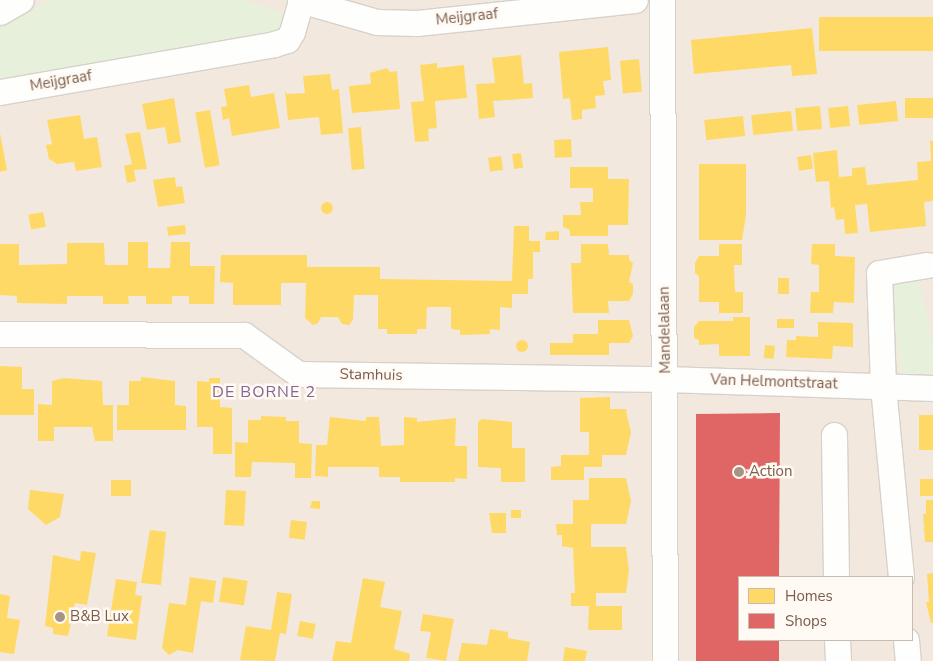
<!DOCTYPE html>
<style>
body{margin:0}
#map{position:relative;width:933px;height:661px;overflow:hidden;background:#f9f5f0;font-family:"Nunito Sans",sans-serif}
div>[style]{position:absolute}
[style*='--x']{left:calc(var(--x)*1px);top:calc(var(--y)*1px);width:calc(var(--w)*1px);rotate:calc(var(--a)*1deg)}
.residential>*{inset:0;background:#f2e8de}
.green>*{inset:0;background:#e7f0db}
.homes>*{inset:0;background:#ffd966;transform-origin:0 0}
.round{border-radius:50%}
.shops>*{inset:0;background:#e06666}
.roads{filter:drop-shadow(1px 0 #d7d1cb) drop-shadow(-1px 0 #d7d1cb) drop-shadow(0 1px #d7d1cb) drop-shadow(0 -1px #d7d1cb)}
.minor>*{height:25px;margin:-12.5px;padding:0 12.5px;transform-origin:12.5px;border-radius:12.5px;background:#fefefd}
.dots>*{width:14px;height:14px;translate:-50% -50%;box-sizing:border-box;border:2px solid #fffaf3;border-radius:50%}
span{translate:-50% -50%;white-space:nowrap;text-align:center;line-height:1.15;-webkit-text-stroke:5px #fffaf3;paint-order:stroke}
.street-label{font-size:15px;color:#7a5c4d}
.poi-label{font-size:15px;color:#7a5c4d}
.left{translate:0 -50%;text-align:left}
.neighbourhood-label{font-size:16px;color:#846695;letter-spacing:1px}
.legend{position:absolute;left:738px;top:576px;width:175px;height:65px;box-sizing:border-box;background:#fffaf3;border:1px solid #cabbb1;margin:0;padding:6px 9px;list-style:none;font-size:15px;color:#7a5c4d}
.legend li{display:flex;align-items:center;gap:10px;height:25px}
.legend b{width:25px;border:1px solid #cabbb1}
</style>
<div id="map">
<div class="residential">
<i style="clip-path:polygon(evenodd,0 0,933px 0,933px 661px,0 661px,0 0,739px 577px,912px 577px,912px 640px,739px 640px,739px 577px)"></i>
</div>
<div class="green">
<i style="clip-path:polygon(49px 0,243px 0,279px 11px,285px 21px,283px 29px,274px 35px,0 85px,0 28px)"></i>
<i style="clip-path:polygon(917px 269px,933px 344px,933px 375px,900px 378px,892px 270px)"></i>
</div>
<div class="homes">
<i style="left:933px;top:17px;width:34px;height:114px;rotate:90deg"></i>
<i style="clip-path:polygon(812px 28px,817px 74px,792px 76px,791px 65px,694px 74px,691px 40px)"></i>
<i style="clip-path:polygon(608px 47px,611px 80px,603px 81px,605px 95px,595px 96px,596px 108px,582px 110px,582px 119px,572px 120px,570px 98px,563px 99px,559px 52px)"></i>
<i style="clip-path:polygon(521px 55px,524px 84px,532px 83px,533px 98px,493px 101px,495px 117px,479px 119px,476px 84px,495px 83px,492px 58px)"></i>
<i style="left:639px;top:59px;width:33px;height:19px;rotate:85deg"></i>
<i style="clip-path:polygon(437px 63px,437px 68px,464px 65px,467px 98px,435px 101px,437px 128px,428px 129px,429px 141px,415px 142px,411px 102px,424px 101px,420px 65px)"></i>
<i style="clip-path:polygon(387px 68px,390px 72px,397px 71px,400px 109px,352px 113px,349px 86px,371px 84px,370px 73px)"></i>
<i style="clip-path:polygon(330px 74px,332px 90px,339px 89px,343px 133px,321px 135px,319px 117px,288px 120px,285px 91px,287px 94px,305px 93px,303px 76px)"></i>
<i style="clip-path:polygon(249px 85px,251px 97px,274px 93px,280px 128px,232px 136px,229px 118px,223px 120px,221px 107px,227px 106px,224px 89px)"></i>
<i style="clip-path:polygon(174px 98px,181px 142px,168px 144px,165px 127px,147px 130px,142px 104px)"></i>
<i style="left:933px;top:98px;width:20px;height:28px;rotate:90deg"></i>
<i style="left:896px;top:101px;width:20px;height:39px;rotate:84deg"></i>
<i style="left:820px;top:106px;width:23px;height:25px;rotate:85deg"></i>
<i style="left:848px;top:106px;width:20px;height:20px;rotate:84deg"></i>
<i style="left:210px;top:110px;width:56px;height:15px;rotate:80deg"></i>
<i style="left:791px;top:111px;width:20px;height:40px;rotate:84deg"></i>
<i style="clip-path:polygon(80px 115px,84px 139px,97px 137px,102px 167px,76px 171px,74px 162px,57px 164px,49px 159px,46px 145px,52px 144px,47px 120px)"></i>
<i style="left:743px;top:116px;width:20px;height:39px;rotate:84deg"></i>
<i style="left:361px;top:127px;width:42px;height:13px;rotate:85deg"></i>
<i style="clip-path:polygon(140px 132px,147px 169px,134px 170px,136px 181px,127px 183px,124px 166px,132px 164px,125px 134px)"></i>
<i style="clip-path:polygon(0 133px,7px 170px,0 172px)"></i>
<i style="left:571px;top:139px;width:18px;height:17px;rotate:87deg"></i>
<i style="clip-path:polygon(930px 141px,933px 141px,933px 201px,924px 202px,926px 226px,870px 232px,867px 204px,855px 205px,858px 233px,845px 234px,844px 219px,836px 220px,834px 207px,831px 208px,829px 181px,816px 182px,813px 153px,837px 150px,839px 177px,852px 176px,852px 168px,865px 167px,867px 185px,918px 180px,917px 162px,931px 161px)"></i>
<i style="left:521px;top:153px;width:15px;height:9px;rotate:82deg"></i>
<i style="left:811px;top:155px;width:14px;height:14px;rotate:82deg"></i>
<i style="left:501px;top:156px;width:14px;height:13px;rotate:82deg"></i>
<i style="clip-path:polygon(699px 164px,746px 164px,746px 215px,742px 240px,699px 240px)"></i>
<i style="clip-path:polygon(570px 167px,608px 167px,608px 179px,629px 179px,628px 225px,608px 225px,608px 236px,570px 236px,570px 230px,563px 227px,563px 215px,581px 215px,580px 202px,593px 202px,593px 188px,570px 188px)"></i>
<i style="clip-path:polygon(175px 177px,176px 187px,182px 186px,185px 203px,158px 207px,153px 180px)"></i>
<i class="round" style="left:321px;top:202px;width:12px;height:12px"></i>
<i style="left:43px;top:212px;width:15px;height:15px;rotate:79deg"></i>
<i style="left:185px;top:225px;width:9px;height:18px;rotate:84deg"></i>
<i style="clip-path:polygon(514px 226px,529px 226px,529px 241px,540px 241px,540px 252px,533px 252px,533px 279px,528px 279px,528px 294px,512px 294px,512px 308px,500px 307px,500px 330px,490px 329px,490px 334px,460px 335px,460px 330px,451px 329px,451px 307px,427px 307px,426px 329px,417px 329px,417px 334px,387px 334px,387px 329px,378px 329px,378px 295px,354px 295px,353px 320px,349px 325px,342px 324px,338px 317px,321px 317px,318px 323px,313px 325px,305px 318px,306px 283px,281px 283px,281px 305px,233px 305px,233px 283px,220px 282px,221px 255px,307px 255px,307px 267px,380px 267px,380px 279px,512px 281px)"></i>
<i style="clip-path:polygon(559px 231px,559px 240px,545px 240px,546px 232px)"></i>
<i style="clip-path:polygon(128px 242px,148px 242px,148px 268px,170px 268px,171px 242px,190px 242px,190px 266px,215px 266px,214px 304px,189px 304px,189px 296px,172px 296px,172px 304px,146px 304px,146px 296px,128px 296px,129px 304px,103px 304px,103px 296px,67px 296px,67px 304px,17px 303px,17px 296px,0 295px,0 244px,19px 244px,19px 265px,67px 264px,67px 243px,104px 243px,105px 265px,128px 265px)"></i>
<i style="clip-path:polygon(581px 244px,608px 244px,609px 255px,629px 255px,629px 260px,633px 263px,629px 282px,633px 284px,633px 294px,629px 301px,608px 301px,609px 313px,573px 313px,571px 263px,581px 263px)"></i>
<i style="clip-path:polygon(719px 244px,742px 244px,742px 265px,734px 265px,735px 292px,743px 292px,743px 313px,719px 313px,719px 302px,699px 302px,699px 276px,695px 273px,695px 263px,699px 256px,719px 256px)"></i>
<i style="clip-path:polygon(812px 244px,835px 244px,835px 256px,855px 257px,854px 303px,834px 302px,833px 313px,810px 313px,811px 292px,819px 292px,819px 265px,811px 264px)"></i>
<i style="left:778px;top:278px;width:11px;height:16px"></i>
<i style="clip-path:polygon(733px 317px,750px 317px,750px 356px,719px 356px,719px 344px,699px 345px,699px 340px,694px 338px,694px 327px,699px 321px,733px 321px)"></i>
<i style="left:777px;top:319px;width:17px;height:9px"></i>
<i style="clip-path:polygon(598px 320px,629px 320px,633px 336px,629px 343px,609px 343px,609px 355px,550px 355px,550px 343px,573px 343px,573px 334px,598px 334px)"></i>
<i style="clip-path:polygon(818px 322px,853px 323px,853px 347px,833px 346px,832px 359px,786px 357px,787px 340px,796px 340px,796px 336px,818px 337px)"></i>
<i class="round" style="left:516px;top:340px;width:12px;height:12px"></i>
<i style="left:765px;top:345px;width:10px;height:13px;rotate:6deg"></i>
<i style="clip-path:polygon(0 366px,22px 367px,22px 389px,34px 389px,34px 415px,0 415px)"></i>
<i style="clip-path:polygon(141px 377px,175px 381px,175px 405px,186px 406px,186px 430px,117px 430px,117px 405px,129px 405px,129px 381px,141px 381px)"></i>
<i style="clip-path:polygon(64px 378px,102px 381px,103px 405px,113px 405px,113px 441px,95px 441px,92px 427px,54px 427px,54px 441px,38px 441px,38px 404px,52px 405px,52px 381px)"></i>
<i style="clip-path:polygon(209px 378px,220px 378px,220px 407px,232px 408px,232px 454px,213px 454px,213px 427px,197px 427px,197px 381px,209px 382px)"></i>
<i style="clip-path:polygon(610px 397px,610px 409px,626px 409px,627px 416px,631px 432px,626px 455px,602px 455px,602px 467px,584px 467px,584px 480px,551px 480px,551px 467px,561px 466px,561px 455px,589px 455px,589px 432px,580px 432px,580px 398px)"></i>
<i style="left:919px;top:415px;width:14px;height:35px"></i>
<i style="clip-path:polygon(261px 416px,286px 417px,286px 421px,299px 421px,299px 443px,312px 444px,311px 478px,295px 478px,295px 463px,252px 462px,251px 477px,235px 477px,235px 442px,248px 443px,248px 420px,261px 420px)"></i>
<i style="clip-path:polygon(330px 417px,366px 421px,366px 417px,379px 417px,381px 446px,404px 445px,404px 417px,417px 418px,417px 422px,456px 418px,455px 446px,467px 446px,467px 479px,455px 478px,455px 482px,400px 482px,400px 477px,379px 477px,379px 467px,328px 467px,328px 477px,315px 476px,316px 445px,327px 445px)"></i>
<i style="clip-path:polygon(482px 419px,512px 422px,512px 448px,525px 448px,525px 482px,501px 482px,501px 468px,478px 467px,478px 422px)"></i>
<i style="clip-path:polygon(589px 478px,626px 478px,631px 501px,626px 524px,591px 524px,591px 547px,626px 547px,629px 570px,626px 593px,596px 593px,596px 606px,622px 606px,622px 630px,588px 630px,589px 606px,571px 606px,571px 593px,575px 593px,573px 548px,562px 546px,562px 535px,557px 535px,556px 524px,573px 524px,573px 500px,589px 500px)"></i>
<i style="left:933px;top:479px;width:17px;height:13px;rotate:90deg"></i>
<i style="left:111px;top:480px;width:20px;height:16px"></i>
<i style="clip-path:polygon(30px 490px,64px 494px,60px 517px,46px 525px,28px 509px)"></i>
<i style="left:226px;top:490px;width:20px;height:35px;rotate:3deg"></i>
<i style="clip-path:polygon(926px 500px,933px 500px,933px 542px,925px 542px,923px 514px,926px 514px)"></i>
<i style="clip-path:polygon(312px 501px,320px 501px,320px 509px,310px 508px)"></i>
<i style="left:511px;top:510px;width:10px;height:8px"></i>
<i style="clip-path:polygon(489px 513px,506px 513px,506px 533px,492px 533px)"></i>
<i style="left:291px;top:520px;width:16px;height:18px;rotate:7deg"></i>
<i style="clip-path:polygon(150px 530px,166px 532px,161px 585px,141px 583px)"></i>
<i style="clip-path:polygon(81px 551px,96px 553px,87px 605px,75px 603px,68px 636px,53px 634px,53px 628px,45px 626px,53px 555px,80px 561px)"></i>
<i style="clip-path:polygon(933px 573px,933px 623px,931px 623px,926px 602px,929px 602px,927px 574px)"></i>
<i style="clip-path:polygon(190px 577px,216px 581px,213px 603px,201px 601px,193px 653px,178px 650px,169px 655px,162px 648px,169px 603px,186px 605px)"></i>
<i style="left:223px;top:577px;width:25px;height:25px;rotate:9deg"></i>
<i style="clip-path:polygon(363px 578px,385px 582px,380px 607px,402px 611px,394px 649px,410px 654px,409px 661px,332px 661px,336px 641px,351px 643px)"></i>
<i style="clip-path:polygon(116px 579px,137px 582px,135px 595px,142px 596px,136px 640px,107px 636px)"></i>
<i style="clip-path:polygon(277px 592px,292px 594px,286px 634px,280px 633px,275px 661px,240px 660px,246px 626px,271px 630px)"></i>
<i style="clip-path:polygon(0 594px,10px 596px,7px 618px,20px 620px,14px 654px,0 652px)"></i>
<i style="clip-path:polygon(423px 614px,454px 619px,446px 661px,426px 658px,431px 632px,420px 631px)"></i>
<i style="left:300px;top:621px;width:16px;height:15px;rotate:11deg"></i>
<i style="clip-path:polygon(490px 629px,508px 632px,508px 638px,530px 642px,527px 661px,458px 661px,462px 643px,487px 645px)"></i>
<i style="clip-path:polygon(565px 647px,587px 651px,585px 661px,563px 661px)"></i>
</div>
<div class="shops">
<i style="clip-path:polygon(780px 413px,779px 577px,739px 577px,739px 640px,779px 640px,779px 661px,696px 661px,696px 414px)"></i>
</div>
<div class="roads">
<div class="minor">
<i style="--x:300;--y:0;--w:80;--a:15.9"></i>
<i style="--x:377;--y:22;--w:40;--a:1.4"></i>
<i style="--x:417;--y:23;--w:219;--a:-6"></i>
<i style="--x:662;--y:0;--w:661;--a:89.74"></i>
<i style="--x:0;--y:12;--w:24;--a:-30"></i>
<i style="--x:0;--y:92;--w:278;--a:-9.9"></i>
<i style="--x:274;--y:44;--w:14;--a:-17"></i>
<i style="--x:287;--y:40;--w:9;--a:-58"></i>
<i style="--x:292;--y:32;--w:33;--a:-74"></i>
<i style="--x:0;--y:334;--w:244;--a:0.2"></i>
<i style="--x:244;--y:335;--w:67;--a:35.8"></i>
<i style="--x:298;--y:374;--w:367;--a:0.8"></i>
<i style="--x:665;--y:379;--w:268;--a:1.9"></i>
<i style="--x:834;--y:435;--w:142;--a:89.2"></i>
<i style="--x:901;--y:577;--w:192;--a:-95.4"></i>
<i style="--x:883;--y:386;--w:113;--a:-92"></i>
<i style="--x:879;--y:273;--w:49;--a:-9.5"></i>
<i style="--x:837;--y:640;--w:21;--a:87"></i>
<i style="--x:906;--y:640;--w:21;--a:85"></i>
</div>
</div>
<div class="dots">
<i style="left:739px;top:472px;background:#a69286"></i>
<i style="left:60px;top:617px;background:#a69286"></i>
</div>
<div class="street-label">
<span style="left:467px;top:17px;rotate:-6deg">Meijgraaf</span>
<span style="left:61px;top:81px;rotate:-10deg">Meijgraaf</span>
<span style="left:665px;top:330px;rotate:-91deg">Mandelalaan</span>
<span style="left:371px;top:375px;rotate:1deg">Stamhuis</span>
<span style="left:774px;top:382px;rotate:2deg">Van Helmontstraat</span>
</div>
<div class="poi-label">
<span class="left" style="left:749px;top:472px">Action</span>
<span class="left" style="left:70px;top:617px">B&amp;B Lux</span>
</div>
<div class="neighbourhood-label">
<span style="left:264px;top:392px">DE BORNE 2</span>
</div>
<ul class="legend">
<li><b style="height:14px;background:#ffd966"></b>Homes</li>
<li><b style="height:14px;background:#e06666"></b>Shops</li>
</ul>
</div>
